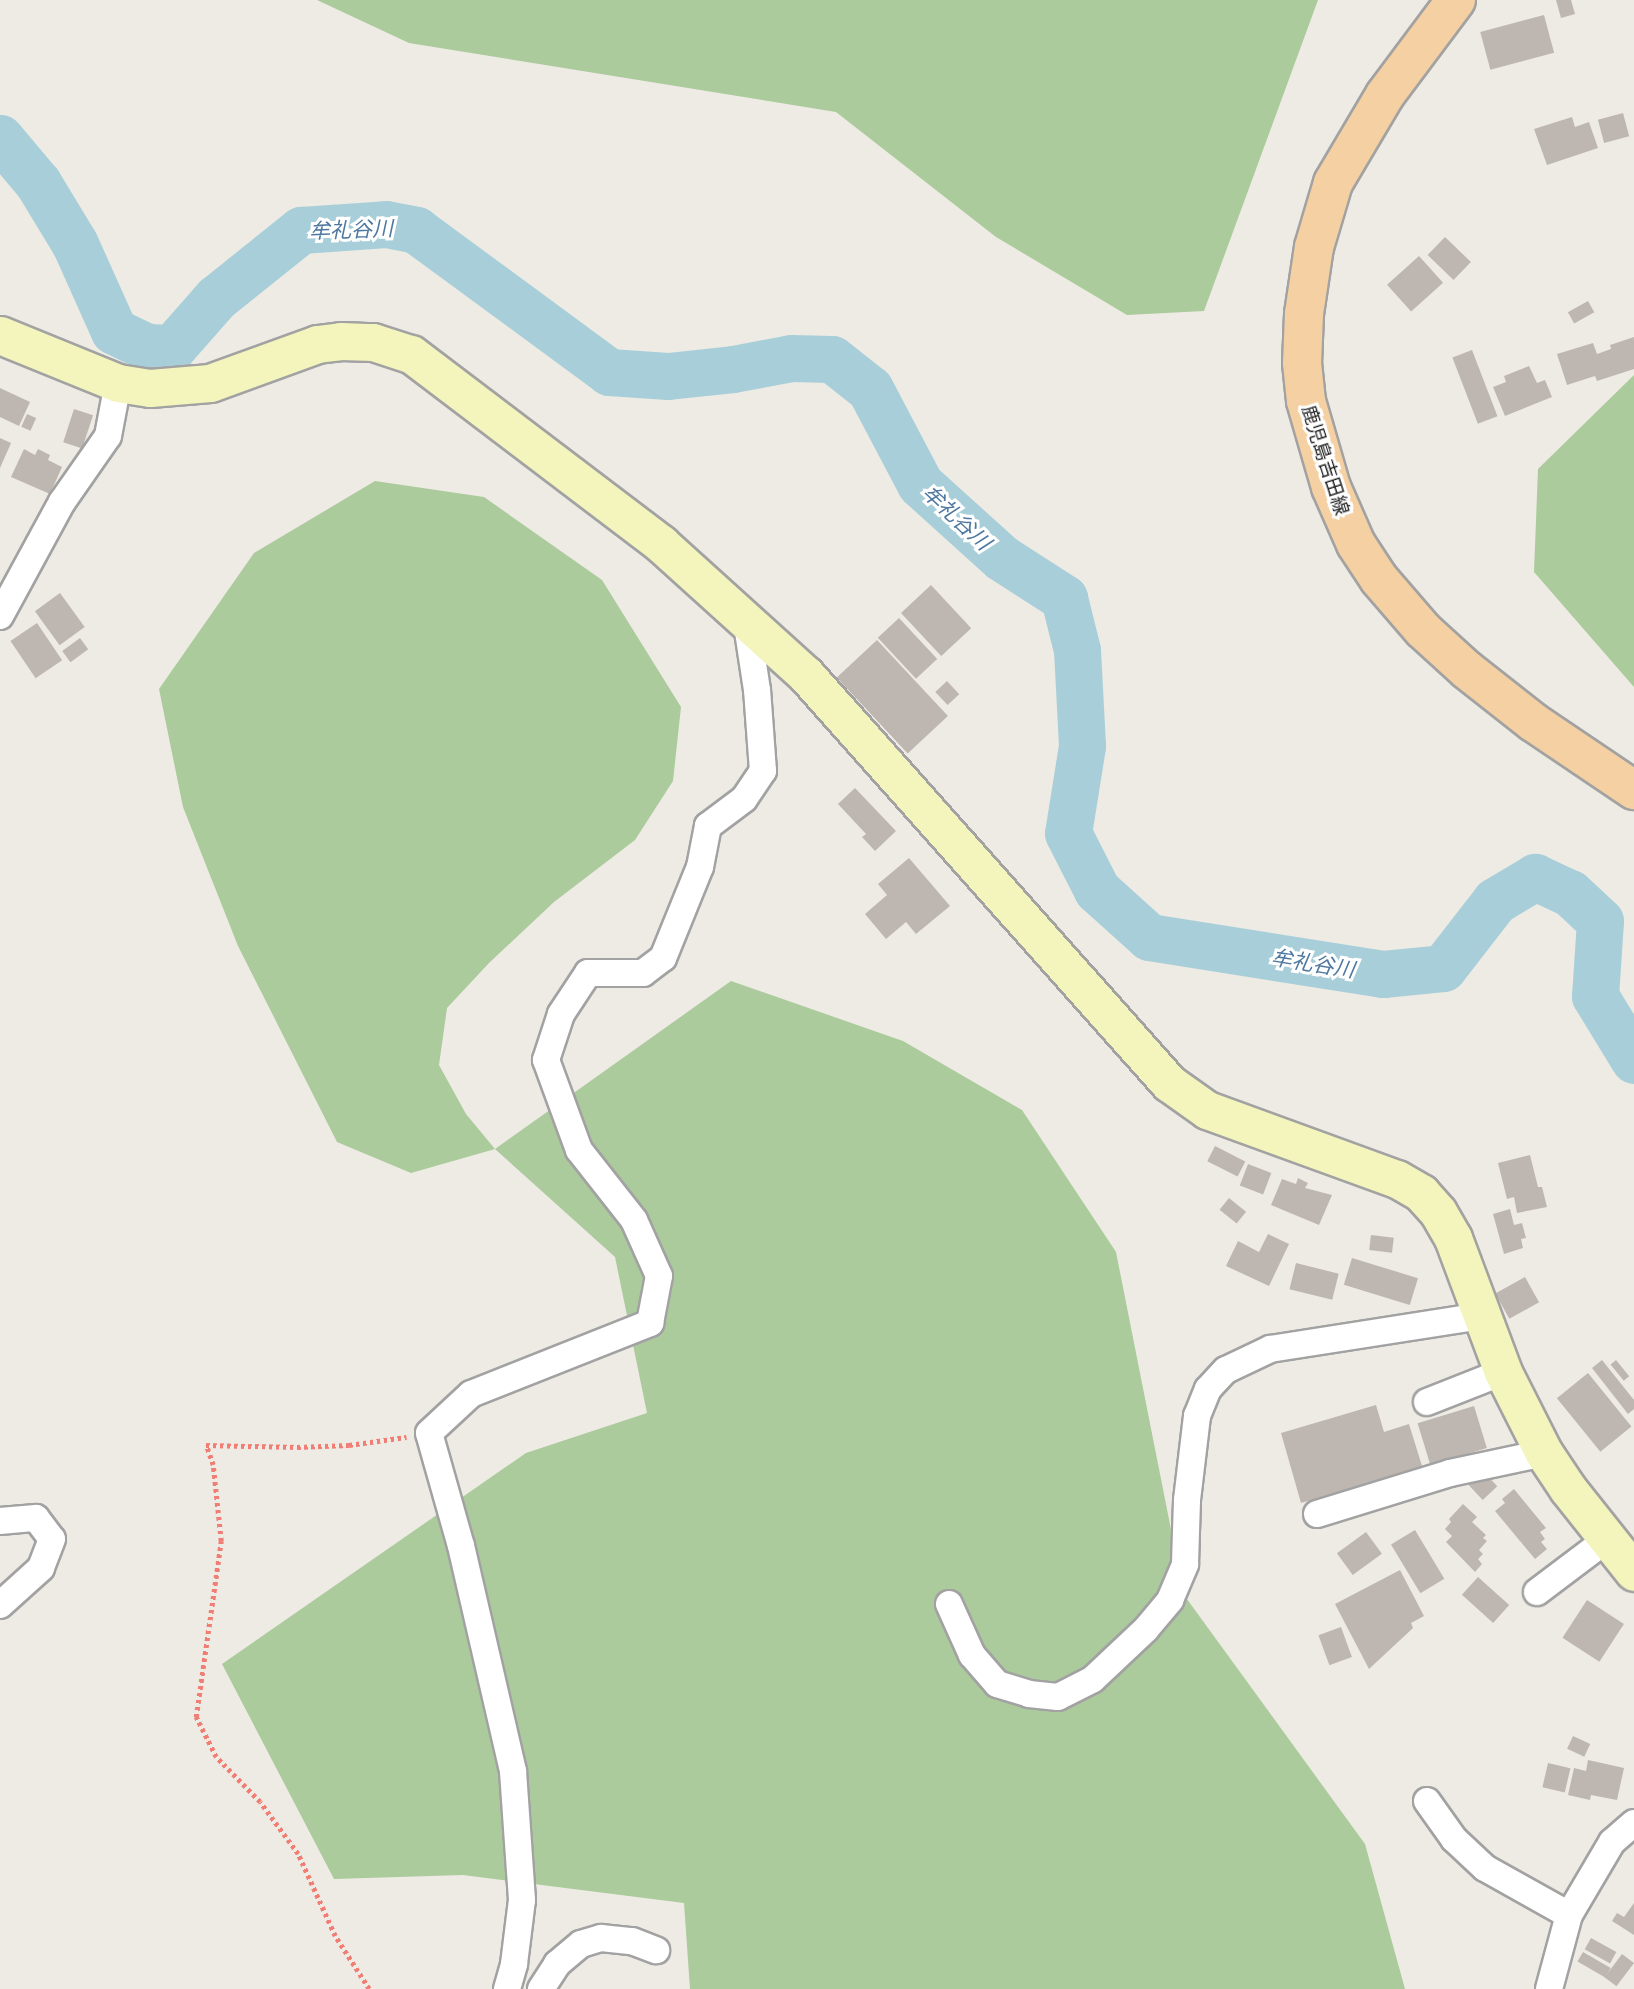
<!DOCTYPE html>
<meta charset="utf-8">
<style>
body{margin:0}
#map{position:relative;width:1634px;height:1989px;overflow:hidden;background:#eeebe4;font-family:Lato,"Noto Sans JP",sans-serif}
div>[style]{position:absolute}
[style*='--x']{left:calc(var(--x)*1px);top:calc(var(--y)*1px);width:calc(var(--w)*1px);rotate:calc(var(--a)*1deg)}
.forest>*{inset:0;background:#abcb9c}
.river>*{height:47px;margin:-23.5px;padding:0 23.5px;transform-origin:23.5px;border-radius:23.5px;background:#a8cfd9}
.building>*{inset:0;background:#beb7b1;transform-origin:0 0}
.path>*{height:4.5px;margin-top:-2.25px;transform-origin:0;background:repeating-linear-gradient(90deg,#f07e74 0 3.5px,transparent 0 7px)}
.roads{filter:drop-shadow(2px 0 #a2a2a2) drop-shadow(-2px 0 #a2a2a2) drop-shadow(0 2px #a2a2a2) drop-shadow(0 -2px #a2a2a2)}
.street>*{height:26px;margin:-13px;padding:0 13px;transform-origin:13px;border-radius:13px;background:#fff}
.secondary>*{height:37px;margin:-18.5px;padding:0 18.5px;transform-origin:18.5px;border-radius:18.5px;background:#f3f5bc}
.primary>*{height:38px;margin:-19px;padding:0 19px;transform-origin:19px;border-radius:19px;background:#f5d0a2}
span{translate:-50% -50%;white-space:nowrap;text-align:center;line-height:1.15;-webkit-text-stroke:6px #fff;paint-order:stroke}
.street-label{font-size:19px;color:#1e1e1e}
.water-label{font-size:21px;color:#4e78a0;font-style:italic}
</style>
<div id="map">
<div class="forest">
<i style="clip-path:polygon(317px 0,1318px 0,1204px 311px,1127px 315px,996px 237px,836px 112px,409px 43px)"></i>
<i style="clip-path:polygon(1634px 375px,1634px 687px,1534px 572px,1538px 469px)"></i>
<i style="clip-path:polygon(375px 481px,484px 497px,602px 580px,681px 707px,673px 781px,635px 840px,554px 902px,489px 963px,447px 1008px,439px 1065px,466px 1114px,495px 1149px,731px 981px,903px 1041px,1022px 1110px,1116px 1252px,1184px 1595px,1365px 1844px,1405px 1989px,690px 1989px,684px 1903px,463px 1875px,334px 1879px,222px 1664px,526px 1453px,647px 1413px,615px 1257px,495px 1149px,411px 1173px,337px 1142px,238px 946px,183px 807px,159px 689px,254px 553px)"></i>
</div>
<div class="river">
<i style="--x:0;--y:138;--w:59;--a:49.8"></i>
<i style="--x:38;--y:183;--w:71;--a:58.8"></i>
<i style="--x:75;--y:244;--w:95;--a:65.9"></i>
<i style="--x:114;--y:331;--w:37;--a:26"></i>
<i style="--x:147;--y:347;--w:25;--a:2"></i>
<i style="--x:172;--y:348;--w:67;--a:-48.7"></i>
<i style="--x:216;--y:298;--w:109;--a:-38.7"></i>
<i style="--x:301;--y:230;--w:85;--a:-4"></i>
<i style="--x:386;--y:224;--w:31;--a:11"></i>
<i style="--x:416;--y:230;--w:240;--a:36.3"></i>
<i style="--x:609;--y:372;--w:59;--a:3.9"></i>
<i style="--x:668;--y:376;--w:65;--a:-6.1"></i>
<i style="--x:733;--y:369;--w:59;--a:-10.7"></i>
<i style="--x:791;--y:358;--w:41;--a:1.4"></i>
<i style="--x:832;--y:359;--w:48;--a:38.3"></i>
<i style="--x:870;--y:389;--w:107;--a:62.2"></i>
<i style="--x:920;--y:484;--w:110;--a:42.1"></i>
<i style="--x:1002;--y:558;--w:74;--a:32.8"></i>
<i style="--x:1064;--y:598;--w:54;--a:76"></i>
<i style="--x:1077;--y:650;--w:96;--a:87"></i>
<i style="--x:1082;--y:746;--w:88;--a:99.1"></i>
<i style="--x:1068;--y:833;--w:64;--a:63"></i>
<i style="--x:1097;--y:890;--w:70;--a:42.1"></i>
<i style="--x:1149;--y:937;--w:237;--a:9"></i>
<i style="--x:1383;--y:974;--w:60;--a:-5.7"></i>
<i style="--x:1443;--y:968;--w:85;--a:-52.2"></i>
<i style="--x:1495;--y:901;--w:47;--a:-31"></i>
<i style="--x:1535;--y:877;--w:38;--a:25"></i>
<i style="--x:1570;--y:893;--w:41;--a:43"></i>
<i style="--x:1600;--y:921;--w:75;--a:93.8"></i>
<i style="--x:1595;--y:996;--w:75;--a:58.6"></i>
</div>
<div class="building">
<i style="clip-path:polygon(1556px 0,1571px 0,1575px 14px,1561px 18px)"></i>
<i style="left:1544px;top:15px;width:39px;height:66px;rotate:75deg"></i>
<i style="left:1623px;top:113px;width:24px;height:26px;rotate:75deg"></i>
<i style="clip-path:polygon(1572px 117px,1575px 127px,1589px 122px,1598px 148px,1547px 165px,1534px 129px)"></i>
<i style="left:1445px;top:237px;width:36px;height:25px;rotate:44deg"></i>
<i style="left:1419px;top:256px;width:36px;height:43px;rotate:48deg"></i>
<i style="left:1588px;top:301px;width:13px;height:23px;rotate:61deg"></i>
<i style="clip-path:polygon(1634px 337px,1634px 369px,1597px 381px,1595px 376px,1567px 385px,1557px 354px,1593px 343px,1597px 354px,1611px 349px,1610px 345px)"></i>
<i style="left:1472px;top:350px;width:71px;height:21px;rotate:69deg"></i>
<i style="clip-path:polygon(1529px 366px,1537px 383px,1545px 380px,1552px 397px,1505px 416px,1493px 387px,1506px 382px,1504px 376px)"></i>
<i style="clip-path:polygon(0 388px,30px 402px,19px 426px,0 417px)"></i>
<i style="left:74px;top:409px;width:20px;height:35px;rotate:18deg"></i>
<i style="left:27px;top:414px;width:10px;height:14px;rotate:24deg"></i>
<i style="clip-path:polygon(0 438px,11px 443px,0 468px)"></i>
<i style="clip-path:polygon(24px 449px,35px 455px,38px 449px,50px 455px,48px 460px,62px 467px,50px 494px,11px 477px)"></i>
<i style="left:931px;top:585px;width:59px;height:41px;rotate:47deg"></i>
<i style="left:60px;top:593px;width:42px;height:31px;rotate:54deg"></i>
<i style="left:899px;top:618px;width:56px;height:29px;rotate:47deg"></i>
<i style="left:37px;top:623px;width:45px;height:32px;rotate:56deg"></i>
<i style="left:80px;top:638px;width:14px;height:22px;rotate:54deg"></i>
<i style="left:877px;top:640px;width:104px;height:55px;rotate:47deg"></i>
<i style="left:947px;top:681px;width:18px;height:16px;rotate:47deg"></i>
<i style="clip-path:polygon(855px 788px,896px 831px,875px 851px,862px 837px,866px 834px,838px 804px)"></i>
<i style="clip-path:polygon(909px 858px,950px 906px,916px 934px,906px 922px,886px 939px,865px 914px,887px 895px,878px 884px)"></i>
<i style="left:1215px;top:1146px;width:34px;height:17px;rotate:27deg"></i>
<i style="clip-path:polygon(1530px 1155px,1538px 1187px,1542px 1187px,1547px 1207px,1517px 1213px,1514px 1197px,1507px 1199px,1498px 1163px)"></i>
<i style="left:1248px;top:1164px;width:25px;height:23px;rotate:21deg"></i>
<i style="clip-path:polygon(1298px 1178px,1308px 1183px,1305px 1188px,1332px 1195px,1319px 1225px,1271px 1205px,1282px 1179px,1296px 1184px)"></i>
<i style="left:1229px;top:1198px;width:22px;height:15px;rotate:39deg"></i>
<i style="clip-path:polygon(1510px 1209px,1514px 1225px,1522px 1223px,1526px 1238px,1521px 1239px,1523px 1248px,1504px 1254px,1493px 1214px)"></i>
<i style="clip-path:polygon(1268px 1234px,1289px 1244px,1269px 1286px,1226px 1266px,1238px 1241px,1259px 1252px)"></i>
<i style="left:1371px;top:1235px;width:23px;height:15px;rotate:7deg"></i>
<i style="left:1352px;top:1258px;width:69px;height:28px;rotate:17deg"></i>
<i style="left:1296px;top:1263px;width:44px;height:27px;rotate:14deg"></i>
<i style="left:1525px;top:1277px;width:29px;height:34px;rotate:61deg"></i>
<i style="clip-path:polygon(1602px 1360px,1634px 1400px,1634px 1409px,1628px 1414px,1592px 1368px)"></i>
<i style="left:1616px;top:1360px;width:21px;height:7px;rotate:51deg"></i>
<i style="left:1588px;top:1373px;width:69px;height:40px;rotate:51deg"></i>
<i style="clip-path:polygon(1376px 1405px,1384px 1432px,1409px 1424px,1422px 1466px,1301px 1503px,1281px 1433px)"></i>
<i style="left:1474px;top:1406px;width:44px;height:59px;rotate:73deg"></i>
<i style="left:1483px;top:1471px;width:21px;height:20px;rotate:47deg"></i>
<i style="clip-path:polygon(1514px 1489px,1546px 1528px,1540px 1532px,1545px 1539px,1541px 1542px,1547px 1549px,1535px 1559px,1495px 1511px,1505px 1503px,1502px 1499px)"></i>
<i style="clip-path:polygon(1463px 1504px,1477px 1517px,1472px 1522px,1486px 1535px,1483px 1538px,1487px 1541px,1479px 1550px,1483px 1554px,1478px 1559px,1482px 1564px,1475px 1572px,1446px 1542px,1452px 1536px,1445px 1529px,1451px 1522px,1449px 1519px)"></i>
<i style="left:1415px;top:1530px;width:57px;height:28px;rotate:59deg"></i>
<i style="left:1366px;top:1532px;width:27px;height:36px;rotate:54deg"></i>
<i style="clip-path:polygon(1400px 1570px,1424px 1616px,1411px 1623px,1413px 1628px,1369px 1669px,1335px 1604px)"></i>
<i style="left:1478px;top:1577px;width:42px;height:24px;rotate:42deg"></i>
<i style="left:1587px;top:1600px;width:44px;height:45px;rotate:33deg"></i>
<i style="left:1341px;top:1627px;width:32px;height:24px;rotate:70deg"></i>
<i style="left:1573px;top:1736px;width:19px;height:14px;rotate:25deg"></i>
<i style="clip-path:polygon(1588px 1760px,1624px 1768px,1617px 1800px,1591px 1795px,1590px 1800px,1568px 1795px,1574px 1768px,1586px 1771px)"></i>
<i style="left:1548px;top:1763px;width:23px;height:25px;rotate:13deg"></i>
<i style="clip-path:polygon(1634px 1903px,1634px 1935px,1612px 1921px,1617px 1913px,1624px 1917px)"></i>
<i style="left:1591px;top:1938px;width:29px;height:13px;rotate:29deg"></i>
<i style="left:1583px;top:1952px;width:32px;height:11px;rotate:30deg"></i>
<i style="left:1622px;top:1954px;width:15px;height:29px;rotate:37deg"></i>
</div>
<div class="path">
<i style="--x:369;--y:1989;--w:63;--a:-122.7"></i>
<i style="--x:335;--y:1936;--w:90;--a:-114.3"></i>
<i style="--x:298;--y:1854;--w:64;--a:-126.2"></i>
<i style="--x:260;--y:1802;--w:63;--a:-134.4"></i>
<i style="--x:216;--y:1757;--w:45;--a:-116.6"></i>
<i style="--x:196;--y:1717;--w:178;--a:-81.9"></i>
<i style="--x:221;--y:1541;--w:76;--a:-96"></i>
<i style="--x:213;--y:1465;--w:21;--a:-109"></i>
<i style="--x:206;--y:1445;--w:91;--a:1.3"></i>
<i style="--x:297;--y:1447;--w:52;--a:-2.2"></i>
<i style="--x:349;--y:1445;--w:58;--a:-8"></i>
</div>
<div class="roads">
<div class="street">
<i style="--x:0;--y:616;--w:130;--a:-61.5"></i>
<i style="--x:62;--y:502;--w:80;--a:-55.1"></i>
<i style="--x:108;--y:436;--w:54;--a:-79.3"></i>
<i style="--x:1427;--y:1402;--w:82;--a:-21.5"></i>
<i style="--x:1317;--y:1514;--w:139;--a:-17.1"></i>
<i style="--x:1450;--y:1473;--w:96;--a:-12"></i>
<i style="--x:0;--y:1521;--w:36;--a:-5"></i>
<i style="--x:36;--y:1518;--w:26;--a:53"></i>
<i style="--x:52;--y:1539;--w:31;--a:111"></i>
<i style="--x:41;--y:1568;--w:55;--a:137.9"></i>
<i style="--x:1537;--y:1592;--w:86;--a:-37"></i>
<i style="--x:949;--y:1604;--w:56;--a:65.7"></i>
<i style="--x:972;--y:1655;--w:38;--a:49"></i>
<i style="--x:997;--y:1684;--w:34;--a:17"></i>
<i style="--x:1029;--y:1694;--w:29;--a:6"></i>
<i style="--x:1058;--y:1697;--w:39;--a:-27"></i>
<i style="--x:1093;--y:1679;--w:73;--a:-43.3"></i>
<i style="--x:1146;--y:1629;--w:38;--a:-50"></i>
<i style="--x:1170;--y:1600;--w:39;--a:-67"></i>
<i style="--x:1185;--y:1564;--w:64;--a:-88.2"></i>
<i style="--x:1187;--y:1500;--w:85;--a:-83.2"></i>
<i style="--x:1197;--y:1416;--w:29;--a:-68"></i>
<i style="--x:1208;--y:1389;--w:26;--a:-47"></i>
<i style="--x:1226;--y:1370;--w:49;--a:-25.5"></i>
<i style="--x:1270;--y:1349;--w:213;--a:-8.9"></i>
<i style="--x:1427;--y:1801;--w:47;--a:54.6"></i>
<i style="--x:1454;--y:1839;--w:42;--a:43.1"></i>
<i style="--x:1485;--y:1868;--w:96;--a:29.2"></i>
<i style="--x:507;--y:1989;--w:26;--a:-74"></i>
<i style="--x:514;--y:1964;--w:64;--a:-82.9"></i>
<i style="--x:522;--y:1900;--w:129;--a:-94"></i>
<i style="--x:513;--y:1771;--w:231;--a:-103"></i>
<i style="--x:461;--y:1546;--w:117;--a:-105.8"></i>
<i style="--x:429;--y:1433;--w:57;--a:-42.9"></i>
<i style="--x:471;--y:1394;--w:193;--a:-21.6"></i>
<i style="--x:650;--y:1323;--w:48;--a:-79.2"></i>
<i style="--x:659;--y:1276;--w:61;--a:-114.1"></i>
<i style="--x:634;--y:1220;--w:89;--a:-128.2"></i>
<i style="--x:579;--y:1150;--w:96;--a:-110.1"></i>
<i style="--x:546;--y:1060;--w:48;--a:-71.9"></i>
<i style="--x:561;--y:1014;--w:49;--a:-56.6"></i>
<i style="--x:588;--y:973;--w:55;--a:0"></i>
<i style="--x:643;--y:973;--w:25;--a:-37"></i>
<i style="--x:663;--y:958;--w:98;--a:-67.9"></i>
<i style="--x:700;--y:867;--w:42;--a:-79"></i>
<i style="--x:708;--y:826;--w:45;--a:-36.9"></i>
<i style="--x:744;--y:799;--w:34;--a:-56"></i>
<i style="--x:763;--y:771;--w:81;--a:-94.2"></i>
<i style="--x:757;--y:690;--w:73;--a:-98.7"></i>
<i style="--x:541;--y:1989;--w:30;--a:-57"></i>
<i style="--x:557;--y:1964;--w:31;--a:-40"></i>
<i style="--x:581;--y:1944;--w:21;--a:-17"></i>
<i style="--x:601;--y:1938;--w:31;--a:6"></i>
<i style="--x:632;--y:1941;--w:26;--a:21"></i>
<i style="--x:1549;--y:1989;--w:77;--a:-74.9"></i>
<i style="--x:1569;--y:1915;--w:85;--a:-59.5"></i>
<i style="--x:1612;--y:1842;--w:29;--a:-41"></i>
</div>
<div class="secondary">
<i style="--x:0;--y:335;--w:127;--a:22.1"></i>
<i style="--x:118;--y:383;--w:32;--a:9"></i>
<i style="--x:150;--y:388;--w:60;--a:-4.8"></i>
<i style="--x:210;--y:383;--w:114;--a:-20"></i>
<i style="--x:317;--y:344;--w:24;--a:-7"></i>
<i style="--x:341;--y:341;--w:32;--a:2"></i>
<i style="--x:373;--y:342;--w:40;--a:18"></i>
<i style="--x:411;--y:354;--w:314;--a:37.2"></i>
<i style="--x:661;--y:544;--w:195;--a:42.1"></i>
<i style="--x:806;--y:675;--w:546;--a:48.34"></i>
<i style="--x:1169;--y:1083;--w:47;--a:35.4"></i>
<i style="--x:1207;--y:1110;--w:202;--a:20"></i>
<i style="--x:1397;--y:1179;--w:28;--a:30"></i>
<i style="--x:1421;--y:1193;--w:25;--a:48"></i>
<i style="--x:1438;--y:1212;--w:30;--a:60"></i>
<i style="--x:1453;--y:1238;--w:143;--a:69.5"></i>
<i style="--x:1503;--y:1372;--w:91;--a:63.2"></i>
<i style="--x:1544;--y:1453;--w:43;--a:56.3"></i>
<i style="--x:1568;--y:1489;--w:106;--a:51.5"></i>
</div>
<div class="primary">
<i style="--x:1456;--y:0;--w:119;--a:126.8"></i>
<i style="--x:1385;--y:95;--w:102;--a:120.6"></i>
<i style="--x:1333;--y:183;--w:67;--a:106.5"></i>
<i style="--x:1314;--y:247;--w:68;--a:98.5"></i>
<i style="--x:1304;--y:314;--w:49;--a:92.3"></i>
<i style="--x:1302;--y:363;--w:38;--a:84"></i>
<i style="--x:1306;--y:401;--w:90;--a:73.8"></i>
<i style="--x:1331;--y:487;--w:62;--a:66.3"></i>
<i style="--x:1356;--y:544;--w:42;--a:56.7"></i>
<i style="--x:1379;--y:579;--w:67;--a:49.2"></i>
<i style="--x:1423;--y:630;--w:59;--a:42.3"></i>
<i style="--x:1467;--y:670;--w:84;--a:38.2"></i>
<i style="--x:1533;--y:722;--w:122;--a:34"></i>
</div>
</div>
<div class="street-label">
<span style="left:1326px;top:460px;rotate:72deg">鹿児島吉田線</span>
</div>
<div class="water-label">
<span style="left:351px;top:229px;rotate:-2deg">牟礼谷川</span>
<span style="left:957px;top:517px;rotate:43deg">牟礼谷川</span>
<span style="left:1313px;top:963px;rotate:9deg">牟礼谷川</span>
</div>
</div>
